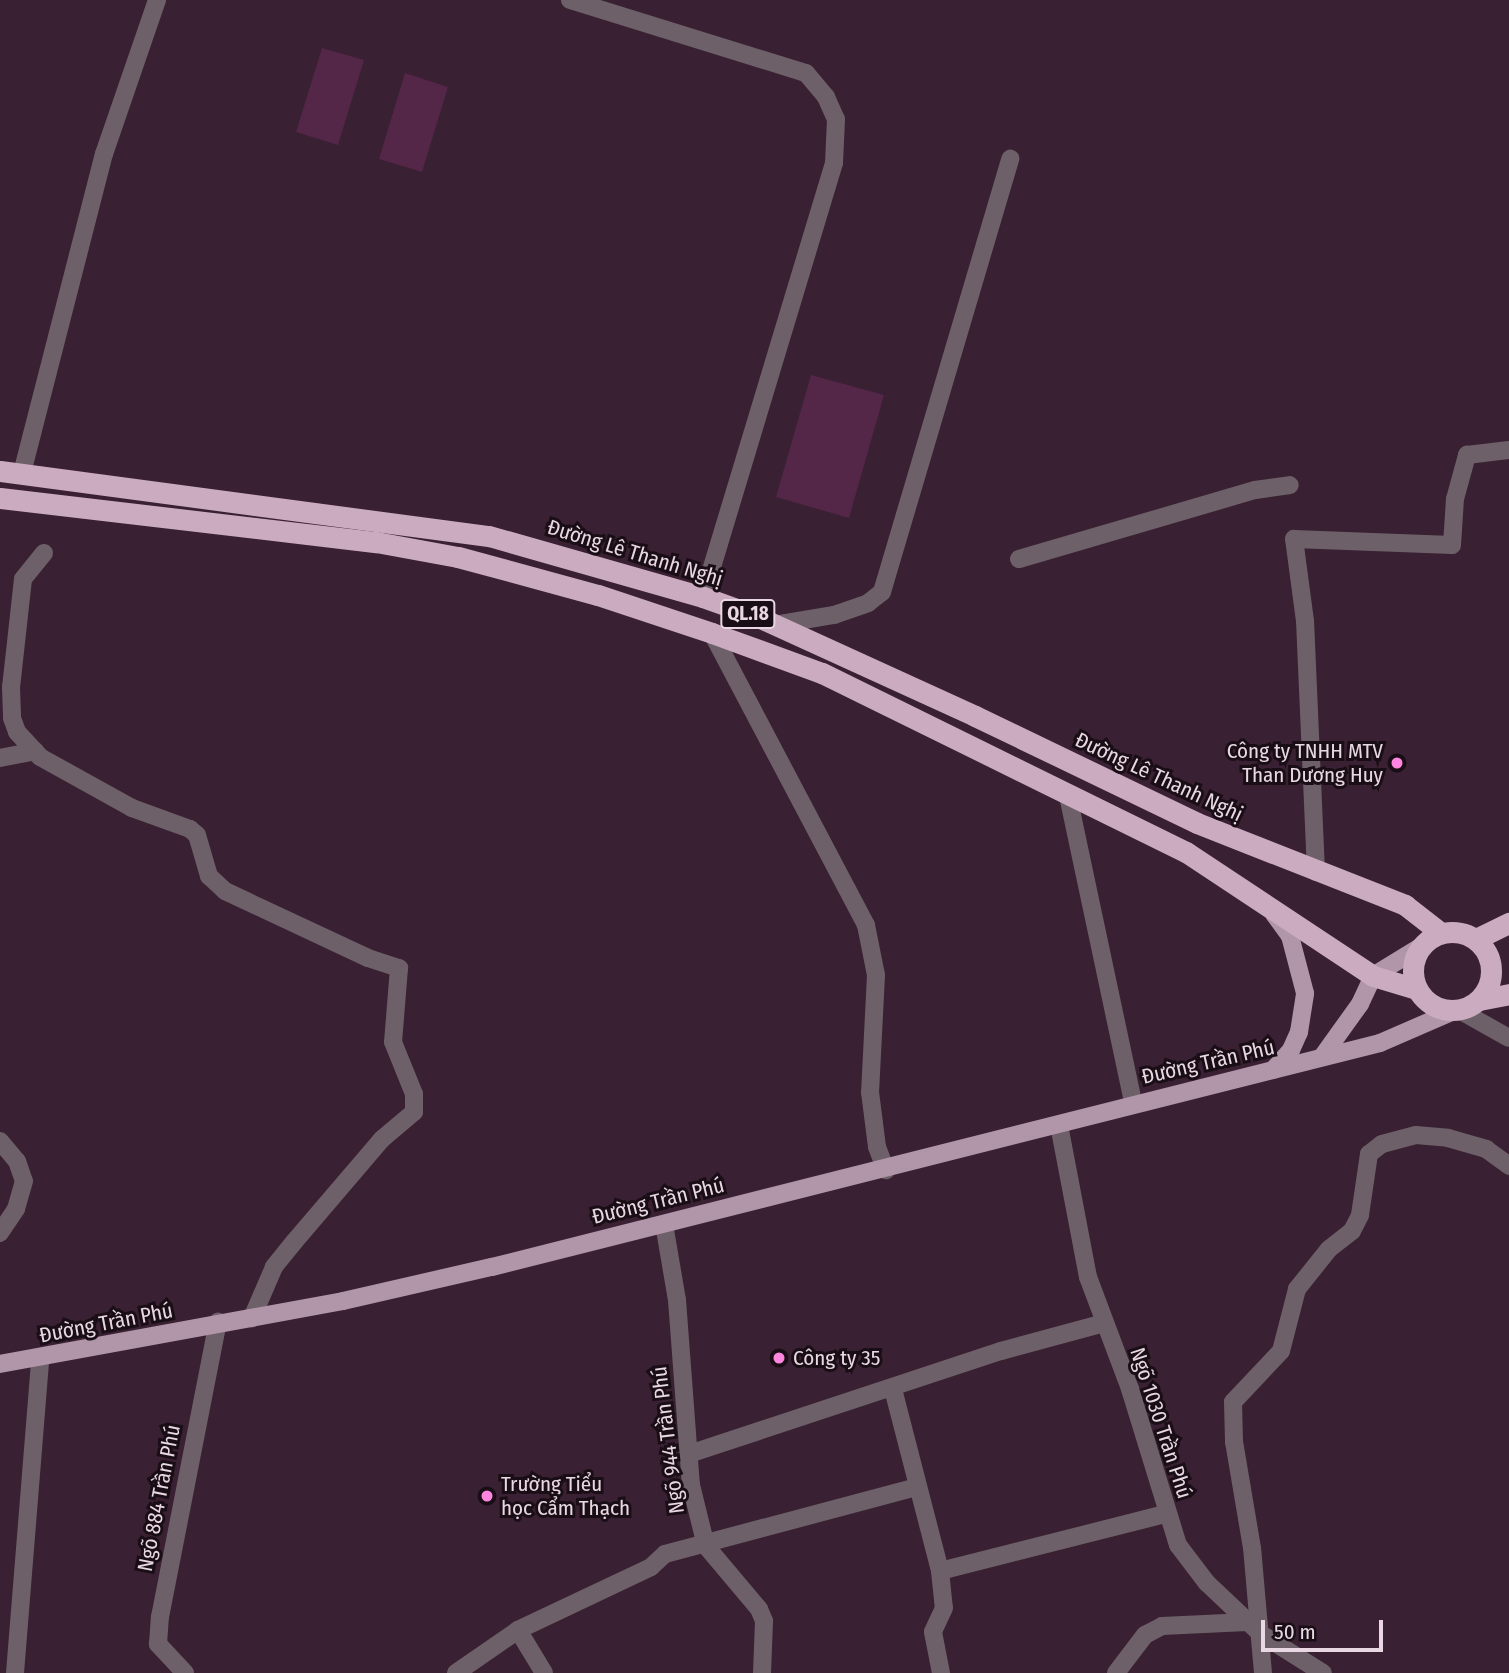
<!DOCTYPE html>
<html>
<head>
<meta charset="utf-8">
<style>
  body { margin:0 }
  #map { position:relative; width:1509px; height:1673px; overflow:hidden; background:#392032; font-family:"Fira Sans Condensed",sans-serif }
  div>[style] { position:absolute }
  .green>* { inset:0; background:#542648 }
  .street>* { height:18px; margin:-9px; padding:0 9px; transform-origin:9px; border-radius:9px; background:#6d6069 }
  .primary>* { height:18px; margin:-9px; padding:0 9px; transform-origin:9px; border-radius:9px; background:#b096a8 }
  .highway>* { height:21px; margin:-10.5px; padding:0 10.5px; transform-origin:10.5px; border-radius:10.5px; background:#cbabc0 }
  .highway>.ring { margin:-10.5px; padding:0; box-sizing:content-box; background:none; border:21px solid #cbabc0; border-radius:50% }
  .dots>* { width:19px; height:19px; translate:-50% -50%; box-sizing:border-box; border:4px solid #1a0e16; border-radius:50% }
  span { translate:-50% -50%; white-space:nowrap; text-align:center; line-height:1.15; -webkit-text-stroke:6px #1a0e16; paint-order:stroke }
  .shield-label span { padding:2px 5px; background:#1a0e16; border:2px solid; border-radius:5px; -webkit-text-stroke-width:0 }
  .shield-label { font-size:19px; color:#e9d8e3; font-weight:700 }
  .street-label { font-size:21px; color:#e9d8e3 }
  .poi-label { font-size:21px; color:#e9d8e3 }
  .right { translate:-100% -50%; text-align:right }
  .left { translate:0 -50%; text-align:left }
  .scale { position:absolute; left:1261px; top:1620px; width:122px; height:32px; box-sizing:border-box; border:4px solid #e9d8e3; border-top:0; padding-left:9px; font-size:21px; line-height:24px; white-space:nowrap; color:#e9d8e3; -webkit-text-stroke:5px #1a0e16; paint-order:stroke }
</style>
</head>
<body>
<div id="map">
  <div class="green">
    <div style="clip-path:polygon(322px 48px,364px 60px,338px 145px,296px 132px)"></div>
    <div style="clip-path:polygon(405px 73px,448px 87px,422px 172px,379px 159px)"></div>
    <div style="clip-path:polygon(811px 375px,884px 395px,849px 518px,776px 497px)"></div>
  </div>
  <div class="street">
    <div style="left:570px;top:0;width:247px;rotate:17.2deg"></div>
    <div style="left:806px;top:73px;width:31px;rotate:50deg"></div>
    <div style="left:826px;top:97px;width:24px;rotate:66deg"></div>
    <div style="left:836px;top:119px;width:44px;rotate:92.6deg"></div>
    <div style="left:834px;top:163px;width:453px;rotate:106.8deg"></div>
    <div style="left:22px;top:473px;width:329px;rotate:-75.6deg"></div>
    <div style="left:104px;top:154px;width:163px;rotate:-71deg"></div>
    <div style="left:44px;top:553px;width:33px;rotate:129deg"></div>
    <div style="left:23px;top:579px;width:109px;rotate:96.3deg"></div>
    <div style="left:11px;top:687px;width:31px;rotate:88deg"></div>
    <div style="left:12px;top:718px;width:15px;rotate:70deg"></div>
    <div style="left:17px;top:732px;width:34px;rotate:47deg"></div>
    <div style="left:40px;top:757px;width:105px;rotate:29deg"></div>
    <div style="left:132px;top:808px;width:62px;rotate:19.9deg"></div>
    <div style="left:190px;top:829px;width:9px;rotate:41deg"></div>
    <div style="left:197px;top:835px;width:43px;rotate:73.7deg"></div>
    <div style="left:209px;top:876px;width:22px;rotate:43deg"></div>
    <div style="left:225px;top:891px;width:158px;rotate:25.1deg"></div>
    <div style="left:368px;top:958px;width:33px;rotate:18deg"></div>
    <div style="left:399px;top:968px;width:74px;rotate:94.6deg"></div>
    <div style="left:393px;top:1042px;width:56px;rotate:68deg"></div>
    <div style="left:414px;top:1094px;width:18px;rotate:90deg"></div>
    <div style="left:414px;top:1112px;width:42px;rotate:139.8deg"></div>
    <div style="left:382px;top:1139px;width:135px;rotate:130.5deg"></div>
    <div style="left:294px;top:1242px;width:32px;rotate:129deg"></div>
    <div style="left:274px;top:1267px;width:56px;rotate:113.3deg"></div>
    <div style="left:1019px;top:559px;width:246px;rotate:-16.3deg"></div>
    <div style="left:1255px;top:490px;width:35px;rotate:-8deg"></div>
    <div style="left:774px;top:625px;width:61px;rotate:-9.5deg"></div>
    <div style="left:834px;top:615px;width:36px;rotate:-19deg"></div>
    <div style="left:868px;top:603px;width:18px;rotate:-38deg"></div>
    <div style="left:882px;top:592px;width:452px;rotate:-73.5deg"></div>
    <div style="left:712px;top:633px;width:330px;rotate:62.2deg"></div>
    <div style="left:866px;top:925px;width:51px;rotate:78.7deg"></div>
    <div style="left:876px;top:975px;width:117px;rotate:92.9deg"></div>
    <div style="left:870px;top:1092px;width:55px;rotate:82.7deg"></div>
    <div style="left:877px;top:1147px;width:25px;rotate:69deg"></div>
    <div style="left:0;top:758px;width:36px;rotate:-11deg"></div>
    <div style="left:1068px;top:796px;width:314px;rotate:78deg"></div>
    <div style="left:1316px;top:872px;width:251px;rotate:-92.5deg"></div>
    <div style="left:1305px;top:621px;width:83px;rotate:-97.6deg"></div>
    <div style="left:1294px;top:539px;width:158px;rotate:2.2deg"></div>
    <div style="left:1452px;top:545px;width:46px;rotate:-86.3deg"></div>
    <div style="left:1455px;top:499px;width:46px;rotate:-74.7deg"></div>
    <div style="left:1467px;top:455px;width:42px;rotate:-6.8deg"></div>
    <div style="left:1459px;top:1010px;width:57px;rotate:29.2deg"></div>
    <div style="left:1059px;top:1125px;width:155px;rotate:79.2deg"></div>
    <div style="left:1088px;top:1277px;width:120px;rotate:69.4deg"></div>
    <div style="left:1130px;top:1389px;width:163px;rotate:72.9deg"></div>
    <div style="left:1178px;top:1545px;width:48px;rotate:52.7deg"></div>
    <div style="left:1207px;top:1583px;width:74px;rotate:43.4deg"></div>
    <div style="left:1261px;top:1634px;width:73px;rotate:32.2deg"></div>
    <div style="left:0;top:1141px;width:26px;rotate:50deg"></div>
    <div style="left:17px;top:1161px;width:21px;rotate:71deg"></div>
    <div style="left:24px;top:1181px;width:29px;rotate:106deg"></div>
    <div style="left:16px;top:1209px;width:29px;rotate:124deg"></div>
    <div style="left:664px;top:1224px;width:77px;rotate:80.3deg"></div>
    <div style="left:677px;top:1300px;width:186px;rotate:85.7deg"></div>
    <div style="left:691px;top:1485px;width:63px;rotate:76.2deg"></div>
    <div style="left:706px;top:1546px;width:82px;rotate:49.9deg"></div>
    <div style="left:759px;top:1609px;width:13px;rotate:67deg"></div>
    <div style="left:764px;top:1621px;width:52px;rotate:92.2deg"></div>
    <div style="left:893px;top:1389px;width:188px;rotate:75.5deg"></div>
    <div style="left:940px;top:1571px;width:37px;rotate:84deg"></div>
    <div style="left:944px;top:1608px;width:26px;rotate:115deg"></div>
    <div style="left:933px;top:1632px;width:42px;rotate:79deg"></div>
    <div style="left:689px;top:1454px;width:329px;rotate:-18.3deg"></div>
    <div style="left:1001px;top:1351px;width:107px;rotate:-15.2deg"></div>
    <div style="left:940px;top:1571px;width:233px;rotate:-14.2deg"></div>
    <div style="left:518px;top:1630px;width:50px;rotate:58.8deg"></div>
    <div style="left:15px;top:1673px;width:315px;rotate:-85.4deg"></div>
    <div style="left:185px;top:1673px;width:40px;rotate:-133deg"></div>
    <div style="left:158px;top:1644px;width:27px;rotate:-86deg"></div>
    <div style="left:160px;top:1617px;width:301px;rotate:-78.9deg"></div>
    <div style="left:456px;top:1673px;width:75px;rotate:-34.7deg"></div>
    <div style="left:518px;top:1630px;width:147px;rotate:-25.3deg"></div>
    <div style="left:651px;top:1567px;width:19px;rotate:-43deg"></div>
    <div style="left:665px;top:1554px;width:261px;rotate:-14.9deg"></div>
    <div style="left:1116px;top:1673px;width:48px;rotate:-52.7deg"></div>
    <div style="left:1145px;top:1635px;width:19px;rotate:-28deg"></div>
    <div style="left:1162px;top:1626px;width:85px;rotate:-2.7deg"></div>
    <div style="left:1263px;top:1673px;width:125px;rotate:-95deg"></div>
    <div style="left:1252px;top:1548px;width:108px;rotate:-99.6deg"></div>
    <div style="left:1234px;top:1442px;width:40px;rotate:-91.4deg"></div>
    <div style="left:1233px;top:1402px;width:70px;rotate:-46.7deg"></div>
    <div style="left:1281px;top:1351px;width:64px;rotate:-75.5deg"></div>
    <div style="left:1297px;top:1289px;width:51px;rotate:-51.3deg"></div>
    <div style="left:1329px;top:1249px;width:29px;rotate:-38deg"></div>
    <div style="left:1352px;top:1231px;width:18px;rotate:-63deg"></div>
    <div style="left:1360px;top:1215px;width:62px;rotate:-81.6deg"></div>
    <div style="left:1369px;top:1154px;width:16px;rotate:-38deg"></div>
    <div style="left:1382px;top:1144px;width:35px;rotate:-15deg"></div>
    <div style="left:1416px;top:1135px;width:32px;rotate:5deg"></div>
    <div style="left:1448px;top:1138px;width:40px;rotate:16deg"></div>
    <div style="left:1486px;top:1149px;width:29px;rotate:36deg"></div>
  </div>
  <div class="primary">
    <div style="left:1322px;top:1057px;width:65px;rotate:-54.4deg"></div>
    <div style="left:1360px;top:1004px;width:31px;rotate:-65deg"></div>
    <div style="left:1373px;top:976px;width:57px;rotate:-31.5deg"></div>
    <div style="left:1273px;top:1070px;width:27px;rotate:-48deg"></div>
    <div style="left:1291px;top:1050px;width:20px;rotate:-66deg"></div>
    <div style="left:1299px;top:1032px;width:39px;rotate:-81deg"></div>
    <div style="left:1305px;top:993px;width:59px;rotate:-104.7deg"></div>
    <div style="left:1290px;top:936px;width:27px;rotate:-126deg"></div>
    <div style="left:0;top:1364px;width:349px;rotate:-10.4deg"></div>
    <div style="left:343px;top:1301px;width:153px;rotate:-12.9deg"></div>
    <div style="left:492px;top:1267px;width:916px;rotate:-14.16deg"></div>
    <div style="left:1380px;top:1043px;width:83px;rotate:-23.5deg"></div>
  </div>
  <div class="highway">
    <div style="left:0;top:471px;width:493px;rotate:7.6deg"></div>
    <div style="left:489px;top:536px;width:223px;rotate:15.9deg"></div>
    <div style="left:703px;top:597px;width:56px;rotate:19.7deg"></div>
    <div style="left:756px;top:616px;width:241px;rotate:24.5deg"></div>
    <div style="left:975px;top:716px;width:246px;rotate:25.7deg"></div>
    <div style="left:1197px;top:823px;width:224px;rotate:21.5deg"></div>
    <div style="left:1405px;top:905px;width:46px;rotate:37.9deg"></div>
    <div style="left:0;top:498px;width:379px;rotate:6.7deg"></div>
    <div style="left:376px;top:542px;width:83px;rotate:10.4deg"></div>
    <div style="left:458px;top:557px;width:145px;rotate:15.2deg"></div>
    <div style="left:598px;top:595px;width:120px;rotate:18.4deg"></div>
    <div style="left:712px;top:633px;width:117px;rotate:20deg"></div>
    <div style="left:822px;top:673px;width:406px;rotate:26.2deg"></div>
    <div style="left:1186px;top:852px;width:224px;rotate:33.5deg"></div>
    <div style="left:1373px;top:976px;width:46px;rotate:16.5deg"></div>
    <div class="ring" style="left:1413px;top:932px;width:57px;height:57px"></div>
    <div style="left:1476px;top:939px;width:37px;rotate:-26deg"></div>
    <div style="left:1479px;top:1000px;width:31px;rotate:-11deg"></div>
  </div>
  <div class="dots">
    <div style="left:1397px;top:763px;background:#ff85de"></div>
    <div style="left:779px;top:1358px;background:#ff85de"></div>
    <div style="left:487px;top:1496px;background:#ff85de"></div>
  </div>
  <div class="shield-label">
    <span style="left:748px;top:614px">QL.18</span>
  </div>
  <div class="street-label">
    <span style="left:635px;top:553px;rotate:17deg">Đường Lê Thanh Nghị</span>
    <span style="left:1159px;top:777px;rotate:25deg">Đường Lê Thanh Nghị</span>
    <span style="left:1208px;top:1062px;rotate:-13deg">Đường Trần Phú</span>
    <span style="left:658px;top:1201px;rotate:-14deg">Đường Trần Phú</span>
    <span style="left:106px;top:1323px;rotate:-11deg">Đường Trần Phú</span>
    <span style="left:1161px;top:1423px;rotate:72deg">Ngõ 1030 Trần Phú</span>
    <span style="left:668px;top:1440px;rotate:-97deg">Ngõ 944 Trần Phú</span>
    <span style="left:159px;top:1498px;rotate:-79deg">Ngõ 884 Trần Phú</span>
  </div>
  <div class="poi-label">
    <span class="right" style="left:1383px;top:763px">Công ty TNHH MTV<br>Than Dương Huy</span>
    <span class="left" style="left:793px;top:1358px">Công ty 35</span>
    <span class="left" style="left:501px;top:1496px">Trường Tiểu<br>học Cẩm Thạch</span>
  </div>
  <div class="scale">50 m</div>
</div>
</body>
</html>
